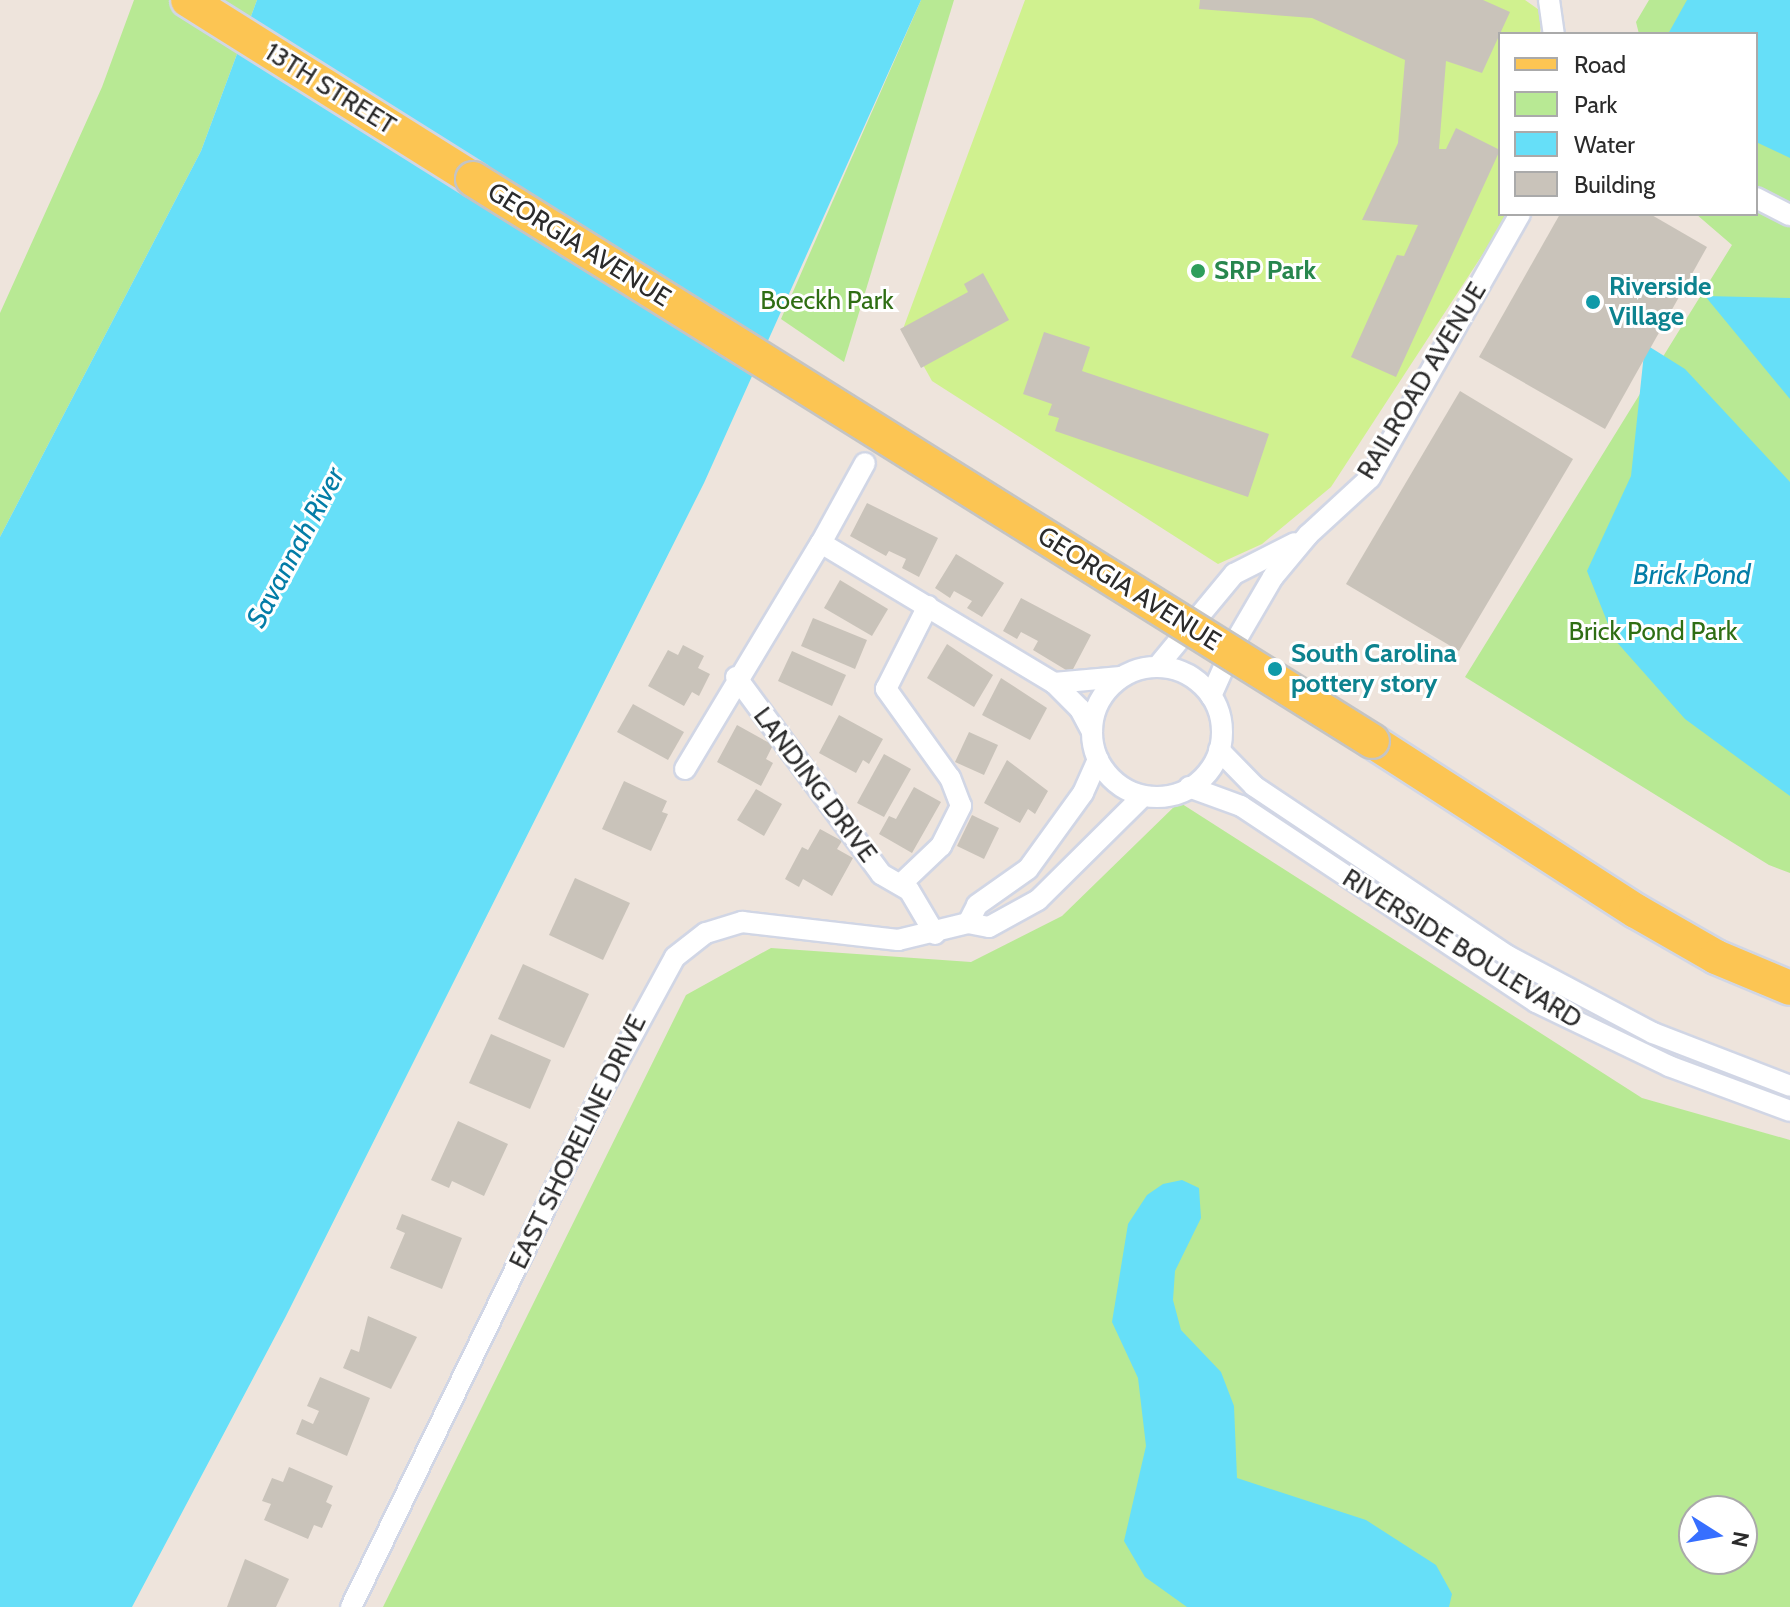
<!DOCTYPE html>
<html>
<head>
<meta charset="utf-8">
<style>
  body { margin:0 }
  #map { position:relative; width:1790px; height:1607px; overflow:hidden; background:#eee4dc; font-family:Cabin,sans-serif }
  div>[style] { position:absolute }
  .green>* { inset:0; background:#b8e994 }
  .pitch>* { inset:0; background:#d0f18f }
  .water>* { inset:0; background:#66dff8 }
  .building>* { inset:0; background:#c9c3ba }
  .roads { filter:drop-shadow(2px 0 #d1d6e5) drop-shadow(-2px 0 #d1d6e5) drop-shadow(0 2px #d1d6e5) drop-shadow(0 -2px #d1d6e5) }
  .minor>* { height:20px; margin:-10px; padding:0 10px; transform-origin:10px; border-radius:10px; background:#fff }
  .minor>.ring { margin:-10px; padding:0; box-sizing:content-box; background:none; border:20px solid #fff; border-radius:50% }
  .primary>* { height:34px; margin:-17px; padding:0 17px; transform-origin:17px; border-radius:17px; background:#fcc553 }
  .bridges { filter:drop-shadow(2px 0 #c4c4c4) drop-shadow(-2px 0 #c4c4c4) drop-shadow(0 2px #c4c4c4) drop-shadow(0 -2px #c4c4c4) }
  .primary-bridge>* { height:34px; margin:-17px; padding:0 17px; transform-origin:17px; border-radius:17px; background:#fcc553 }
  .dots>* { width:22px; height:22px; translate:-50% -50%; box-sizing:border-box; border:4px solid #fff; border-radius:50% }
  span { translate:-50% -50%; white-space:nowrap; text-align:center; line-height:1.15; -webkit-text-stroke:6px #fff; paint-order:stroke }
  .street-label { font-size:26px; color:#2b2b2b }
  .leisure-label { font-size:26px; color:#27864d; font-weight:700 }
  .left { translate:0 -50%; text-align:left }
  .culture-label { font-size:26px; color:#0d838f; font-weight:700 }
  .park-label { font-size:26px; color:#2f6e14 }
  .water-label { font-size:28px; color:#037da7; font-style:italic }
  .legend { position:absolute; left:1498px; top:32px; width:260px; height:184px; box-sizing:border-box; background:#fff; border:2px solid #aaa; margin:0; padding:10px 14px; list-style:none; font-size:24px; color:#2b2b2b }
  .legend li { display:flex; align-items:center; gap:16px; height:40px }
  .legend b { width:40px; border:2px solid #aaa }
  .north { position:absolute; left:1678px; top:1495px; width:80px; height:80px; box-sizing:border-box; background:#fff; border:2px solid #aaa; border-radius:50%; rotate:101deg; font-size:22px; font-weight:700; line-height:32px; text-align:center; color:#2b2b2b }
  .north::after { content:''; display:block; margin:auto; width:28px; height:36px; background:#376fff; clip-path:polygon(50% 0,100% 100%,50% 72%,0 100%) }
</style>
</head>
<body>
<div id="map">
  <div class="green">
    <div style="clip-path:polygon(134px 0,257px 0,201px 151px,0 537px,0 313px,102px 87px)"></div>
    <div style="clip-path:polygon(921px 0,954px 0,844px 362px,781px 319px)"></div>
    <div style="clip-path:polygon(1649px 0,1790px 0,1790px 873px,1769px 865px,1465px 677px,1732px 245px,1696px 214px,1756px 214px,1756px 34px,1639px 34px,1636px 22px)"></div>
    <div style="clip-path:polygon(evenodd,1179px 802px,1642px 1098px,1790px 1140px,1790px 1607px,383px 1607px,686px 995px,771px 948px,971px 962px,1062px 916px,1179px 802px,1694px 1511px,1742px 1511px,1742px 1559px,1694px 1559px,1694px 1511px)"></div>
  </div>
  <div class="pitch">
    <div style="clip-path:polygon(1025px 0,1525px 0,1542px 12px,1540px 34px,1500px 34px,1500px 214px,1509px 214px,1331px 487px,1262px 544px,1218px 564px,932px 381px,903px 329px)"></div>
  </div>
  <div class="water">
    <div style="clip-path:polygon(257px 0,921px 0,704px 483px,286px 1316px,132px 1607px,0 1607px,0 537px,201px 151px)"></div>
    <div style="clip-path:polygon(1687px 0,1790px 0,1790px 158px,1756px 142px,1756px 34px,1668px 34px)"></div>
    <div style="clip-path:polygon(1705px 296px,1790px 298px,1790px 399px)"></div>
    <div style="clip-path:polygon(1645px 344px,1685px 369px,1790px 482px,1790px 796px,1685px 719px,1614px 639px,1587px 571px,1631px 476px)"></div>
    <div style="clip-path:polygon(1182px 1180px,1199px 1188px,1201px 1218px,1175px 1271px,1173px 1300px,1181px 1330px,1221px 1372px,1234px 1406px,1237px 1478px,1366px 1520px,1436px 1565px,1452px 1594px,1449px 1607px,1187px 1607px,1145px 1577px,1124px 1541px,1146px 1446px,1138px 1378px,1112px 1322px,1128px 1224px,1147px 1195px,1163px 1184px)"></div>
  </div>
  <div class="building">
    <div style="clip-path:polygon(1200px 0,1483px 0,1510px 12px,1482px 73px,1446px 61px,1439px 149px,1446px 149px,1456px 128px,1500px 150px,1396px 377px,1351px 357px,1397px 255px,1404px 256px,1418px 225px,1362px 220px,1398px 143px,1405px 60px,1312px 18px,1199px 9px)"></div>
    <div style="clip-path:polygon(1560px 214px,1650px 214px,1707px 247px,1605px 429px,1479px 357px)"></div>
    <div style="clip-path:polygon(983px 273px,1009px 320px,921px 368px,900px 329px,968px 292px,964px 284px)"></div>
    <div style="clip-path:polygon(1044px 332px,1090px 347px,1082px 371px,1269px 434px,1248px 497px,1055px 431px,1059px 418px,1048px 415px,1052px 404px,1023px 394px)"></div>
    <div style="clip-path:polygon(1460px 391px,1573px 459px,1459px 651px,1346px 584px)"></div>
    <div style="clip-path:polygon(867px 503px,938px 538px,919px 577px,902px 568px,906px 559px,889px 551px,886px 556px,850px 536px)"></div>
    <div style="clip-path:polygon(956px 554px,1004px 583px,982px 617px,967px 608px,972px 601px,954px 591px,950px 598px,935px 588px)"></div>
    <div style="clip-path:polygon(840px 580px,888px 609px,872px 636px,824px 608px)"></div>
    <div style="clip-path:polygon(1021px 598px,1091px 635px,1071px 673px,1033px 650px,1038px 641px,1021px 632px,1017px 639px,1003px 631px)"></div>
    <div style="clip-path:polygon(813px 618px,867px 640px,855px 669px,801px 646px)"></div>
    <div style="clip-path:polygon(947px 644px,993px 675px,974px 707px,927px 678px)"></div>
    <div style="clip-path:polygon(683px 645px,704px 656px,698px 668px,710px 674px,699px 696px,692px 692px,684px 706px,648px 686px,668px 650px,678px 655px)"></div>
    <div style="clip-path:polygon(792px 651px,846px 675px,832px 706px,778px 681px)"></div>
    <div style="clip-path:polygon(1001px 678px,1047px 708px,1030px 740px,982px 715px)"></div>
    <div style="clip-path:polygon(633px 704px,684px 732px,668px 760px,617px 732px)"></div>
    <div style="clip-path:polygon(839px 715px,883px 739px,869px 764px,863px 760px,856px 773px,819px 753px)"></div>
    <div style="clip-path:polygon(737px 725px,773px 745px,766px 759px,773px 763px,761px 786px,717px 762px)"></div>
    <div style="clip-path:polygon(969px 732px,998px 745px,984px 775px,955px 762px)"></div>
    <div style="clip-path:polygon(884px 754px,911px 769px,884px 817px,857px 803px)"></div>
    <div style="clip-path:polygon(1007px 760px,1048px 791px,1035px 814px,1028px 809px,1020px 823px,984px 803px)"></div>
    <div style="clip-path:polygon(624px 781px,667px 801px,662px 812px,668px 814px,651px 851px,602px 829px)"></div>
    <div style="clip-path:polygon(914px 787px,941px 802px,912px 853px,879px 834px,889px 816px,896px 819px)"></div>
    <div style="clip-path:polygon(756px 789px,782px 804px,764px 836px,737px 820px)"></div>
    <div style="clip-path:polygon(972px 815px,999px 828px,984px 859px,957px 846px)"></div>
    <div style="clip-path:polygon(820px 829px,842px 841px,837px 849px,853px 858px,832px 896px,803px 879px,799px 887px,785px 879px,802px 847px,808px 850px)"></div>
    <div style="clip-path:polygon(575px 878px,630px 903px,603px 960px,549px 935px)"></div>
    <div style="clip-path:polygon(523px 964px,589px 994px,564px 1048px,498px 1019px)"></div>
    <div style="clip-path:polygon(491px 1034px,551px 1060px,530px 1109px,469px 1083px)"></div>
    <div style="clip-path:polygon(458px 1121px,508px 1144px,484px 1196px,452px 1181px,449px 1188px,431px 1180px)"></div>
    <div style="clip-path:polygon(402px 1214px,462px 1238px,442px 1289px,390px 1268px,405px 1233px,396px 1229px)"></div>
    <div style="clip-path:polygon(368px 1316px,417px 1337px,391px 1389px,343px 1368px,351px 1349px,359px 1352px)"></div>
    <div style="clip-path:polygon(320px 1377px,370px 1398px,347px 1456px,296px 1434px,302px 1419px,313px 1424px,319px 1411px,307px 1406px)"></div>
    <div style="clip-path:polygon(289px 1467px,333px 1486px,326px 1502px,332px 1505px,322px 1528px,314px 1525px,308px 1539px,264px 1520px,271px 1504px,262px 1501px,272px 1478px,283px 1482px)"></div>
    <div style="clip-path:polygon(245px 1559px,289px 1579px,276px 1607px,227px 1607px)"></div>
  </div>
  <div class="roads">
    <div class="minor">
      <div style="left:1549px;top:0;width:34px;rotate:82deg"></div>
      <div style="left:1756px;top:198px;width:38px;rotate:27deg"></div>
      <div style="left:821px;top:543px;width:91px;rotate:-61.2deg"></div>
      <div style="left:1157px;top:667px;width:121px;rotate:-50.4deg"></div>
      <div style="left:1234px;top:574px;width:68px;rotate:-26.9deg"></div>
      <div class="ring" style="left:1092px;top:667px;width:110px;height:110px"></div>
      <div style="left:736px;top:677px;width:245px;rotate:53.6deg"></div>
      <div style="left:881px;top:874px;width:32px;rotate:30deg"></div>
      <div style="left:909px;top:890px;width:51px;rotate:59.4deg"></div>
      <div style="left:1054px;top:683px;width:67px;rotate:-5.1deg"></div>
      <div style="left:1211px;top:696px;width:59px;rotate:-66deg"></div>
      <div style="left:1235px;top:642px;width:75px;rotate:-59.7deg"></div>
      <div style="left:1273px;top:577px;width:55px;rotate:-50.2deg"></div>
      <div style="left:1308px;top:535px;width:84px;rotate:-42.6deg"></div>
      <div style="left:1370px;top:478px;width:304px;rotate:-60.4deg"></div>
      <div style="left:1219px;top:750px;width:50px;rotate:45.8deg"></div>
      <div style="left:1254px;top:786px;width:306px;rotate:33.8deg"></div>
      <div style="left:1508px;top:956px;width:164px;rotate:28deg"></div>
      <div style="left:1653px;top:1033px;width:147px;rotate:21.1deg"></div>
      <div style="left:685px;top:769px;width:264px;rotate:-59deg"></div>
      <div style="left:821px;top:543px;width:272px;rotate:31deg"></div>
      <div style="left:1054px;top:683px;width:37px;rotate:45deg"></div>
      <div style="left:1080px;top:709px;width:26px;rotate:62deg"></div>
      <div style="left:1189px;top:787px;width:55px;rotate:20.1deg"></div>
      <div style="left:1241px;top:806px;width:354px;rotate:33.6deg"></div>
      <div style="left:1536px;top:1002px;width:148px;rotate:25.7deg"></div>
      <div style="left:1669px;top:1066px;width:129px;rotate:20.4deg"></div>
      <div style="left:902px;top:883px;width:54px;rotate:-43.5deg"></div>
      <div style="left:941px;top:846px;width:45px;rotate:-63.4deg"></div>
      <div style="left:961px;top:806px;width:30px;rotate:-111deg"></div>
      <div style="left:950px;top:778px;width:110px;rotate:-125.7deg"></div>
      <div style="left:886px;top:689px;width:93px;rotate:-63.2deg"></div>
      <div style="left:968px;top:923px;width:21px;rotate:11deg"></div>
      <div style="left:989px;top:927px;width:56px;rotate:-28.9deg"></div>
      <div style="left:1038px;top:900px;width:148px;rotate:-44.7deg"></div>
      <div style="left:968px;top:923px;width:20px;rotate:-63deg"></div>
      <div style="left:977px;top:905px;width:62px;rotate:-35.2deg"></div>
      <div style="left:1028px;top:869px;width:94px;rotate:-54.1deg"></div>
      <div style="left:1083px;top:793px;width:37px;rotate:-66deg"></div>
      <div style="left:351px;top:1607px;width:576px;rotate:-64.06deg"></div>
      <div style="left:603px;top:1089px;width:150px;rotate:-61.4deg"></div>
      <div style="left:675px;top:957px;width:39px;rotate:-38deg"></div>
      <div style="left:706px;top:933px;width:38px;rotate:-17deg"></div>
      <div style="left:742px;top:922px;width:157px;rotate:6.6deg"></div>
      <div style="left:898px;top:940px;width:72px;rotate:-13.7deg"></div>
    </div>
    <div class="primary">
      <div style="left:188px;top:0;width:337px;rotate:32.1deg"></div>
      <div style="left:1372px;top:741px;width:314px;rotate:32.8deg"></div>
      <div style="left:1636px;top:911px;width:92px;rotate:29.9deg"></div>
      <div style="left:1716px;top:957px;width:80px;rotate:22.7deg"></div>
    </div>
  </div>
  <div class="bridges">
    <div class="primary-bridge">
      <div style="left:473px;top:179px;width:1060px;rotate:32.01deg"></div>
    </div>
  </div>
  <div class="dots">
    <div style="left:1198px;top:271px;background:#2e9e5b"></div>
    <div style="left:1593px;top:302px;background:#0f9aa8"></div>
    <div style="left:1275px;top:669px;background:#0f9aa8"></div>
  </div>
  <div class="street-label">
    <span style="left:330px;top:89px;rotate:32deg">13TH STREET</span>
    <span style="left:579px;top:245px;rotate:32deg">GEORGIA AVENUE</span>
    <span style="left:1422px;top:381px;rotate:-59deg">RAILROAD AVENUE</span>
    <span style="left:1129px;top:589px;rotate:32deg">GEORGIA AVENUE</span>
    <span style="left:815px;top:785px;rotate:53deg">LANDING DRIVE</span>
    <span style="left:1462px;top:949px;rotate:32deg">RIVERSIDE BOULEVARD</span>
    <span style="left:578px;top:1142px;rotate:-64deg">EAST SHORELINE DRIVE</span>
  </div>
  <div class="leisure-label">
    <span class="left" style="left:1214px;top:271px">SRP Park</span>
  </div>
  <div class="culture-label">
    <span class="left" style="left:1609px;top:302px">Riverside<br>Village</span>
    <span class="left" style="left:1291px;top:669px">South Carolina<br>pottery story</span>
  </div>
  <div class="park-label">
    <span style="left:827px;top:301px">Boeckh Park</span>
    <span style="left:1653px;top:632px">Brick Pond Park</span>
  </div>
  <div class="water-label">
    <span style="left:295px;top:547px;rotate:-62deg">Savannah River</span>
    <span style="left:1692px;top:574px">Brick Pond</span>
  </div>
  <ul class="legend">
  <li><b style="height:10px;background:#fcc553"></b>Road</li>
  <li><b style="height:22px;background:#b8e994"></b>Park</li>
  <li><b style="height:22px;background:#66dff8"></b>Water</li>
  <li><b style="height:22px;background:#c9c3ba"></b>Building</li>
  </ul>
  <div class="north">N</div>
</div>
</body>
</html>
